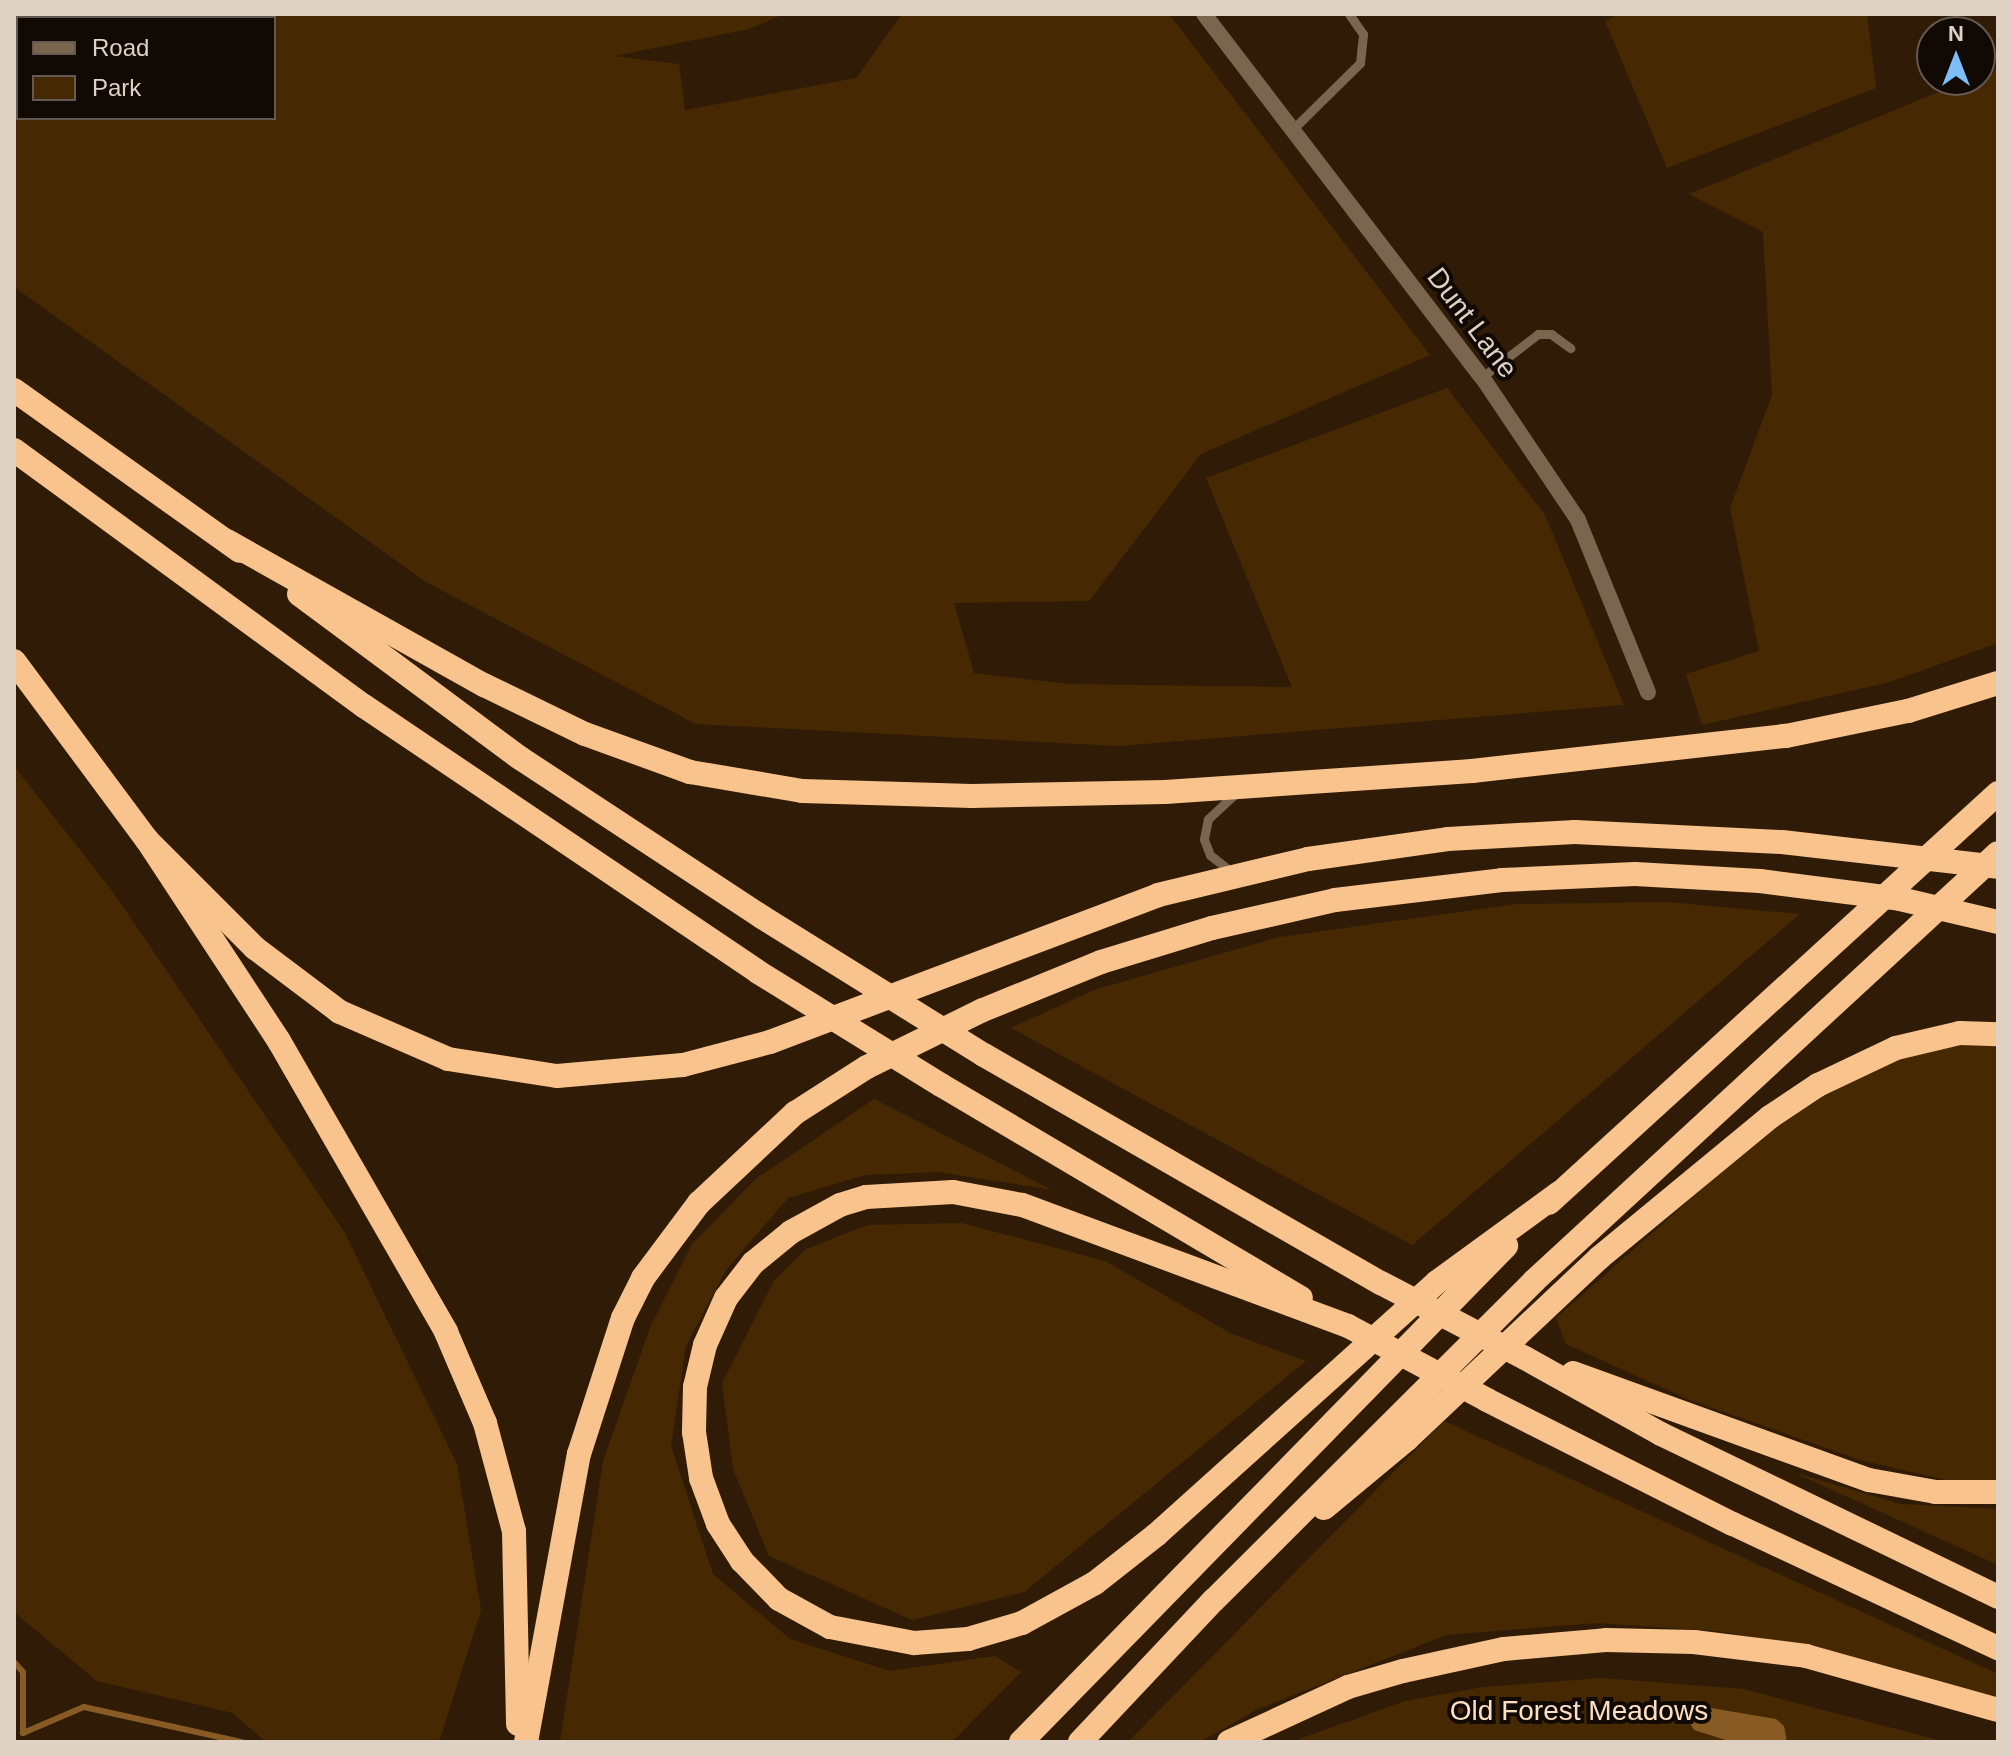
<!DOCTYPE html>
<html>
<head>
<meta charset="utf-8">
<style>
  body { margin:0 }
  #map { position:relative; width:2012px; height:1756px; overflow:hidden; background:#301c06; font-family:Helvetica,sans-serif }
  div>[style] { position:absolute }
  .green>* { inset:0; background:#462903 }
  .water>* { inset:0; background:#895b24 }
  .stream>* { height:6px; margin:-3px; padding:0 3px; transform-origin:3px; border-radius:3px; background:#895b24 }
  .lane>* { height:9px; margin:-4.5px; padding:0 4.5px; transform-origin:4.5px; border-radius:4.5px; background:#7a654f }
  .street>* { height:16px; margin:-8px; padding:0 8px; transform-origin:8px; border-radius:8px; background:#7a654f }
  .highway>* { height:24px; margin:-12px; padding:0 12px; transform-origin:12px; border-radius:12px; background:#f8c38d }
  .highway-bridge>* { height:24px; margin:-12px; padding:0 12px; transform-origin:12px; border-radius:12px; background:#f8c38d }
  span { translate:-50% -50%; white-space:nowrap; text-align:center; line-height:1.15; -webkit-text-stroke:8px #110903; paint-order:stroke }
  .street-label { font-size:28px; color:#dfd2c5 }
  .park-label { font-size:28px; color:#fcdfc3 }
  .frame { position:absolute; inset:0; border:16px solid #dfd2c5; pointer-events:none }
  .legend { position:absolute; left:16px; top:16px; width:260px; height:104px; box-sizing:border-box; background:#110903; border:2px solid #635951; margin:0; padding:10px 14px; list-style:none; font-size:24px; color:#dfd2c5 }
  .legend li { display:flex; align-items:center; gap:16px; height:40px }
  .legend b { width:40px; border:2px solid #635951 }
  .north { position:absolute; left:1916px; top:16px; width:80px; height:80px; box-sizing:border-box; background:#110903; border:2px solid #635951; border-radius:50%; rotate:0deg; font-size:22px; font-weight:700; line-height:32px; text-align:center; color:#dfd2c5 }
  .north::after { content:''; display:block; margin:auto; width:28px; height:36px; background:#7dbef9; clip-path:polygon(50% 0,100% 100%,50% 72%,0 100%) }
</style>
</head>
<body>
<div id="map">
  <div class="green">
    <div style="clip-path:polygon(evenodd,14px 14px,784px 14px,749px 29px,614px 56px,679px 64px,685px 110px,856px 78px,902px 14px,1169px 14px,1430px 355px,1201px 454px,1089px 601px,954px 603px,974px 673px,1068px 684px,1292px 687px,1206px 478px,1447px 388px,1545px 515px,1624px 705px,1119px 746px,696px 724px,426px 582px,14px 287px,14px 14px,274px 18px,274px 118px,18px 118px,18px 18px,274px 18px)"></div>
    <div style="clip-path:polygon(1620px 14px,1867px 14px,1876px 88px,1667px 168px,1605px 21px)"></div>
    <div style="clip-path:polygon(1998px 68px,1998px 643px,1890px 682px,1702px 725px,1686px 674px,1759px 651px,1730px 508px,1772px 395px,1763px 232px,1689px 194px,1968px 80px,1980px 80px,1980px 75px)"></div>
    <div style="clip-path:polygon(14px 766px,113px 892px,345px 1233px,457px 1464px,481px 1610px,439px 1742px,266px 1742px,233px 1713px,97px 1681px,14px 1612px)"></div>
    <div style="clip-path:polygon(1667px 902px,1800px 914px,1412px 1245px,1011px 1028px,1094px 990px,1280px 937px,1517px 904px)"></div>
    <div style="clip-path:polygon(1998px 1044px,1998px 1484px,1959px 1483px,1860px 1460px,1687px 1399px,1566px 1344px,1556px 1318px,1773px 1126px,1866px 1066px,1943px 1045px)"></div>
    <div style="clip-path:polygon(874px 1099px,1052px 1190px,939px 1172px,865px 1175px,788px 1198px,726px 1270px,686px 1346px,671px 1446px,713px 1574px,790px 1639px,890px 1671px,995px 1656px,1021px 1672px,952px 1742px,560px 1742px,603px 1461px,651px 1325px,692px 1244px,756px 1179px)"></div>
    <div style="clip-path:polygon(962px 1223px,1105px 1261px,1232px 1334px,1306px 1361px,1024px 1592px,912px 1620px,769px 1556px,733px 1469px,722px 1383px,774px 1281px,806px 1249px,868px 1225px)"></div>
    <div style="clip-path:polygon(1444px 1421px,1998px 1674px,1998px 1698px,1821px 1649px,1717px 1631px,1596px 1623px,1446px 1635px,1256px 1710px,1200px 1742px,1128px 1742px)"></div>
    <div style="clip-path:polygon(1795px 1473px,1901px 1504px,1998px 1509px,1998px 1565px)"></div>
    <div style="clip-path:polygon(1602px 1678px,1743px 1689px,1946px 1742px,1291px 1742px,1405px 1701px,1483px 1687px)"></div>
  </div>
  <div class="water">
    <div style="clip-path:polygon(1699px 1706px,1776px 1719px,1784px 1726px,1787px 1742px,1732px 1742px,1694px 1730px,1686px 1716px)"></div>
  </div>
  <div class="stream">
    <div style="left:14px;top:1662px;width:13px;rotate:48deg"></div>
    <div style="left:23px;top:1672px;width:61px;rotate:90deg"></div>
    <div style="left:23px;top:1733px;width:66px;rotate:-23.1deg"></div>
    <div style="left:84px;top:1707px;width:162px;rotate:12.5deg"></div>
  </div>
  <div class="lane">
    <div style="left:1293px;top:129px;width:94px;rotate:-44.6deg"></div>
    <div style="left:1360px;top:63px;width:29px;rotate:-84deg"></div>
    <div style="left:1363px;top:34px;width:24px;rotate:-125deg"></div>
    <div style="left:1482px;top:377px;width:71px;rotate:-37.5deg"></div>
    <div style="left:1538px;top:334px;width:13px"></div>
    <div style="left:1551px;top:334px;width:24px;rotate:36deg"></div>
    <div style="left:1233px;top:873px;width:29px;rotate:-142deg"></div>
    <div style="left:1210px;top:855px;width:17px;rotate:-111deg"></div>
    <div style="left:1204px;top:839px;width:20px;rotate:-79deg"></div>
    <div style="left:1208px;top:819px;width:38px;rotate:-43deg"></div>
  </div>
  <div class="street">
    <div style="left:1204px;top:14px;width:457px;rotate:52.6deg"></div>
    <div style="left:1482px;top:377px;width:172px;rotate:56.1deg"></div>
    <div style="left:1578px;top:520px;width:186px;rotate:67.9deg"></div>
  </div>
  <div class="highway">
    <div style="left:14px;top:390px;width:277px;rotate:35.5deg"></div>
    <div style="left:14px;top:450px;width:434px;rotate:36.2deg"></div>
    <div style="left:364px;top:706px;width:475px;rotate:34deg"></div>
    <div style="left:227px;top:541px;width:295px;rotate:29.3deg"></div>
    <div style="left:484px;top:685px;width:112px;rotate:25.9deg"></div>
    <div style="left:585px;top:734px;width:112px;rotate:19.9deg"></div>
    <div style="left:690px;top:772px;width:114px;rotate:9.6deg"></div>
    <div style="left:802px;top:791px;width:170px;rotate:1.7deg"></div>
    <div style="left:972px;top:796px;width:193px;rotate:-1.2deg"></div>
    <div style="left:1165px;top:792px;width:308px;rotate:-3.9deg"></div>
    <div style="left:1472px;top:771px;width:316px;rotate:-6.4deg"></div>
    <div style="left:1786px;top:736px;width:125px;rotate:-11.6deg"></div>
    <div style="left:1908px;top:711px;width:94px;rotate:-17.3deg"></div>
    <div style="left:299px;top:594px;width:275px;rotate:36.6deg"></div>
    <div style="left:520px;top:758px;width:290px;rotate:33.3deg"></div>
    <div style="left:14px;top:661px;width:223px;rotate:53.4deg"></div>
    <div style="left:147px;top:840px;width:240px;rotate:56.7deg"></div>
    <div style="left:279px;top:1041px;width:336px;rotate:60.1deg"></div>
    <div style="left:446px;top:1332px;width:99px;rotate:66.8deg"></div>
    <div style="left:485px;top:1423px;width:112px;rotate:75deg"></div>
    <div style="left:514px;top:1531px;width:193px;rotate:88.8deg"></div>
    <div style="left:147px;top:840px;width:153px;rotate:45deg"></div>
    <div style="left:255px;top:948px;width:106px;rotate:37deg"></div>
    <div style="left:340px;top:1012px;width:118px;rotate:23.5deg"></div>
    <div style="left:448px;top:1059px;width:110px;rotate:8.9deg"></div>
    <div style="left:557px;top:1076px;width:126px;rotate:-5deg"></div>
    <div style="left:683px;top:1065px;width:90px;rotate:-14.8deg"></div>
    <div style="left:770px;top:1042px;width:415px;rotate:-20.7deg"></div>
    <div style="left:1158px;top:895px;width:154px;rotate:-13.5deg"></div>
    <div style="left:1308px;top:859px;width:141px;rotate:-8.1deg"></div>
    <div style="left:1448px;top:839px;width:127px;rotate:-3.2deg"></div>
    <div style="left:1575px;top:832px;width:207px;rotate:2.8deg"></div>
    <div style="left:984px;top:1055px;width:458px;rotate:29.9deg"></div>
    <div style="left:941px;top:1085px;width:418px;rotate:30.6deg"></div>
    <div style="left:1549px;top:1203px;width:608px;rotate:-42.4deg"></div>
    <div style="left:1348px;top:1326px;width:348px;rotate:-159.6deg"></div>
    <div style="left:1022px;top:1205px;width:70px;rotate:-169.3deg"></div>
    <div style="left:953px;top:1192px;width:87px;rotate:176.7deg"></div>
    <div style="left:866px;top:1197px;width:27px;rotate:163deg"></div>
    <div style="left:840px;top:1205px;width:56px;rotate:151.1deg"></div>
    <div style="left:791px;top:1232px;width:49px;rotate:140.8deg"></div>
    <div style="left:753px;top:1263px;width:44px;rotate:127.6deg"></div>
    <div style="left:726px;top:1298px;width:51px;rotate:114.1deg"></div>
    <div style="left:705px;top:1345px;width:43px;rotate:103.4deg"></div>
    <div style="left:695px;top:1387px;width:45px;rotate:91.3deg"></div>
    <div style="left:694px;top:1432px;width:47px;rotate:81.3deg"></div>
    <div style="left:701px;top:1478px;width:49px;rotate:69.7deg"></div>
    <div style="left:718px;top:1524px;width:44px;rotate:57deg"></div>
    <div style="left:742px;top:1561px;width:53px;rotate:45.8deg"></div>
    <div style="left:779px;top:1599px;width:58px;rotate:28.8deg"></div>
    <div style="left:830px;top:1627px;width:86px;rotate:10.8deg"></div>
    <div style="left:914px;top:1643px;width:54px;rotate:-4.2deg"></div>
    <div style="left:968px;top:1639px;width:56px;rotate:-16.5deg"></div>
    <div style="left:1022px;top:1623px;width:83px;rotate:-28.7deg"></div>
    <div style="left:1095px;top:1583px;width:78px;rotate:-38.2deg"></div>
    <div style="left:1156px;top:1535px;width:378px;rotate:-42deg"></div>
    <div style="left:1437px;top:1282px;width:151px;rotate:-36.1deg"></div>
    <div style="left:1525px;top:1358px;width:156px;rotate:29.2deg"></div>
    <div style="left:1661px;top:1434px;width:374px;rotate:25.8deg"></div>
    <div style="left:1573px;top:1373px;width:315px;rotate:19.9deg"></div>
    <div style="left:1869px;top:1480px;width:68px;rotate:10.2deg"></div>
    <div style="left:1936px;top:1492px;width:62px"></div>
    <div style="left:1487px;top:1400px;width:275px;rotate:26.8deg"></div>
    <div style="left:1733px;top:1524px;width:293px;rotate:25.1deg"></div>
    <div style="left:1324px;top:1508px;width:108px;rotate:-39.7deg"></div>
    <div style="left:1407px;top:1439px;width:264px;rotate:-43.3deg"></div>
    <div style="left:1599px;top:1258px;width:222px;rotate:-39.5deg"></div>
    <div style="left:1770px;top:1117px;width:58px;rotate:-33.7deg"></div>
    <div style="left:1818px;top:1085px;width:86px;rotate:-25.4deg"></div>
    <div style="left:1896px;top:1048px;width:66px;rotate:-13.2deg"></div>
    <div style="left:1960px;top:1033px;width:38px;rotate:2deg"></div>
    <div style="left:526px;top:1742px;width:293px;rotate:-79.6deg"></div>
    <div style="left:579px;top:1454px;width:143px;rotate:-72.1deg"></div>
    <div style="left:623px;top:1318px;width:45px;rotate:-63.4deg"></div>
    <div style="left:643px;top:1278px;width:94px;rotate:-53.3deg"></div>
    <div style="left:699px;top:1203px;width:132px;rotate:-43.2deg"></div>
    <div style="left:795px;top:1113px;width:85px;rotate:-32.6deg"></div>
    <div style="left:867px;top:1067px;width:129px;rotate:-26.2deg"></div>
    <div style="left:983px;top:1010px;width:127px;rotate:-22.1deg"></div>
    <div style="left:1101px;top:962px;width:116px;rotate:-17deg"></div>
    <div style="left:1212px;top:928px;width:126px;rotate:-12.8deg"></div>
    <div style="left:1335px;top:900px;width:168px;rotate:-6.8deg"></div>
    <div style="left:1502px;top:880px;width:133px;rotate:-2.6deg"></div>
    <div style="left:1635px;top:874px;width:125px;rotate:3.2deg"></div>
    <div style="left:1021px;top:1742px;width:694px;rotate:-45.64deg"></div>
    <div style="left:1080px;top:1742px;width:195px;rotate:-46.7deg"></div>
    <div style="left:1214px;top:1600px;width:452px;rotate:-44.9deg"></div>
    <div style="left:1534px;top:1281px;width:631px;rotate:-42.69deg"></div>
    <div style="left:1229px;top:1742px;width:131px;rotate:-24.8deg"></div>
    <div style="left:1348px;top:1687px;width:57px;rotate:-16.2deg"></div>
    <div style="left:1403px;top:1671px;width:103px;rotate:-12.3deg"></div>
    <div style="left:1504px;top:1649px;width:102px;rotate:-5deg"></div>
    <div style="left:1606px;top:1640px;width:88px;rotate:1.3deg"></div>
    <div style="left:1694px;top:1642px;width:113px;rotate:7.1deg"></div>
    <div style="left:1806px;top:1656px;width:199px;rotate:15.7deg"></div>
  </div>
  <div class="highway-bridge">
    <div style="left:1782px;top:842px;width:217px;rotate:6.6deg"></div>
    <div style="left:1760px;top:881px;width:141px;rotate:7.3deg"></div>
    <div style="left:1900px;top:899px;width:101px;rotate:13.2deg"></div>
    <div style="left:762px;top:917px;width:261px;rotate:31.9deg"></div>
    <div style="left:758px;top:972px;width:215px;rotate:31.7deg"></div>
    <div style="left:1381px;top:1283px;width:162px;rotate:27.5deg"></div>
    <div style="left:1348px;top:1326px;width:157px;rotate:28deg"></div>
  </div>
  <div class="street-label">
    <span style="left:1472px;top:323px;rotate:53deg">Dunt Lane</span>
  </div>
  <div class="park-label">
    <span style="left:1579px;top:1711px">Old Forest Meadows</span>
  </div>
  <div class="frame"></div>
  <ul class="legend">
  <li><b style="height:10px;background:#7a654f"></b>Road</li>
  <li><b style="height:22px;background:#462903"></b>Park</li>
  </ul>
  <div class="north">N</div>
</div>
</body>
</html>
